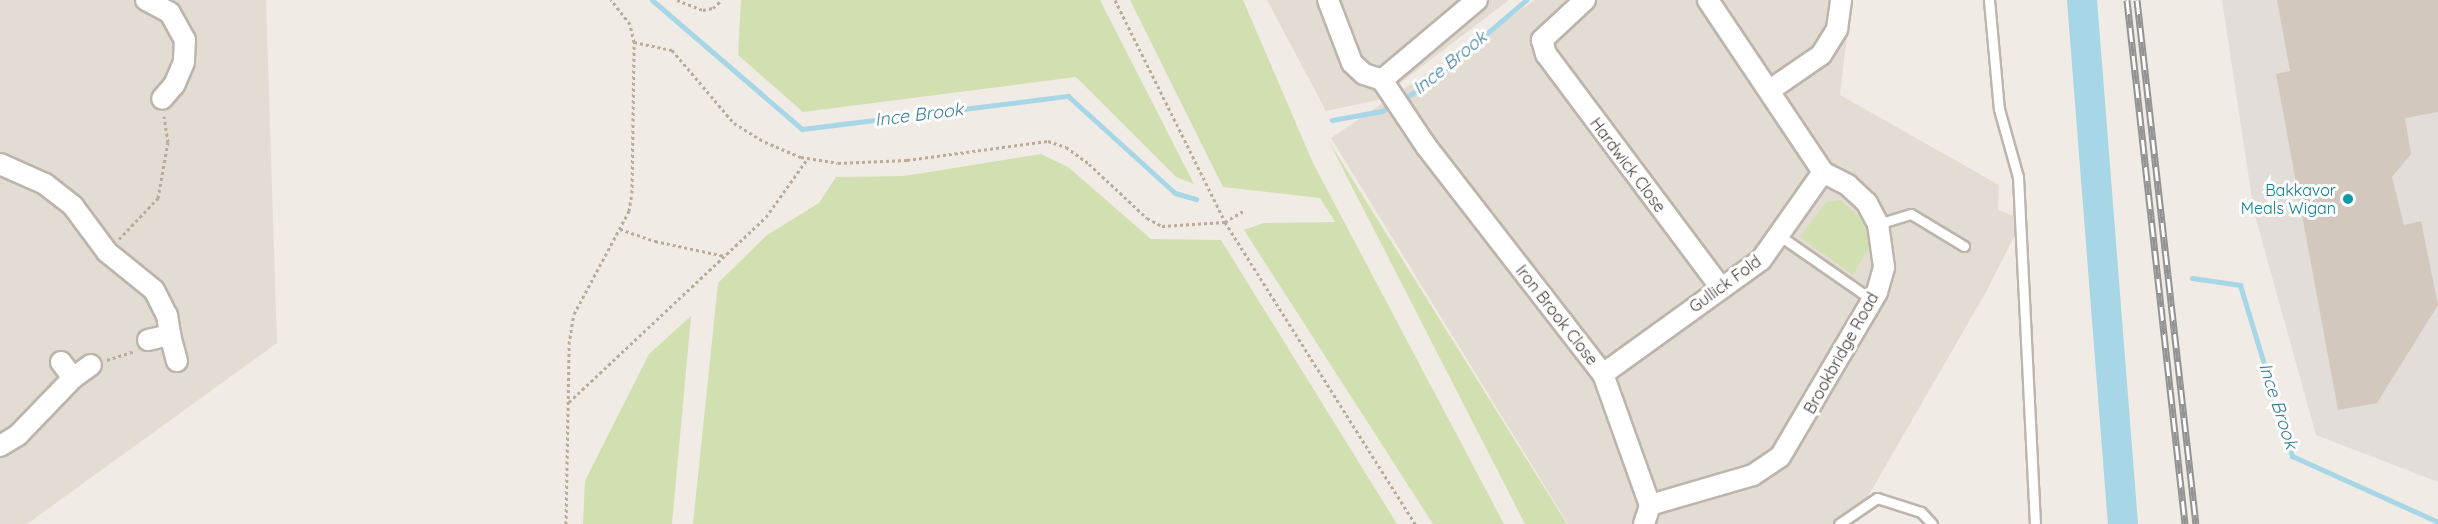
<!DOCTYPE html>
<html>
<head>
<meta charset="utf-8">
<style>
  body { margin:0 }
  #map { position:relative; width:2438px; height:524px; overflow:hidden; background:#f0ebe4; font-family:Quicksand,sans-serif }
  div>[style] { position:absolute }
  .residential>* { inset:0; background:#e3dcd3 }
  .industrial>* { inset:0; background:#e2ddd9 }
  .green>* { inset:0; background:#d2e0b1 }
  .stream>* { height:5px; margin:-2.5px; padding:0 2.5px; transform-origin:2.5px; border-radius:2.5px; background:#a7d6e7 }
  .river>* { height:30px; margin:-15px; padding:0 15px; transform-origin:15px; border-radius:15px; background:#a7d6e7 }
  .building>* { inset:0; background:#d3c8be }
  .path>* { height:3px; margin-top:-1.5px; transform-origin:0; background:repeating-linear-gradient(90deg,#baab9b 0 3px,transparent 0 6px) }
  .roads { filter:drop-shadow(2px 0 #bdb4ab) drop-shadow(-2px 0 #bdb4ab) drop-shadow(0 2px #bdb4ab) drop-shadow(0 -2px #bdb4ab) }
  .service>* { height:9px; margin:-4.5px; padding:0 4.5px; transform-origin:4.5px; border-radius:4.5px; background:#fff }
  .minor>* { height:20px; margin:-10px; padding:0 10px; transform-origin:10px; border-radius:10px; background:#fff }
  .rail>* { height:7px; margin-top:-3.5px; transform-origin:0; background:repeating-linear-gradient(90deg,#fff 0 14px,#939393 0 28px); box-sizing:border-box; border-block:2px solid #939393 }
  .dots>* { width:16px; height:16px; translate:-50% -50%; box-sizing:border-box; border:3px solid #fff; border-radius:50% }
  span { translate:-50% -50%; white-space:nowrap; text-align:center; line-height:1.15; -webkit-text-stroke:6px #fff; paint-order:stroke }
  .street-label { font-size:16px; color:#413b35 }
  .culture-label { font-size:16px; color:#0d838f }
  .right { translate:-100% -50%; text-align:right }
  .water-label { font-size:18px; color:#397e99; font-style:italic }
</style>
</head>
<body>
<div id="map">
  <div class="residential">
    <div style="clip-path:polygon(0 0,266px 0,277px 343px,27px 524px,0 524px)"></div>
    <div style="clip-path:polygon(1267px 0,1509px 0,1378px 100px,1326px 111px)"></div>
    <div style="clip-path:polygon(1535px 0,1851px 0,1840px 95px,1999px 185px,1998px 210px,2023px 219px,1986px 292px,1852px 524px,1568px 524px,1331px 138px)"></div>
  </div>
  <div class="industrial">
    <div style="clip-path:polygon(2222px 0,2438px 0,2438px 482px,2316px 435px,2254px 212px)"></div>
  </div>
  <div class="green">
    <div style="clip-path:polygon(741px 0,1100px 0,1194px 184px,1176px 177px,1076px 77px,803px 112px,738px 55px)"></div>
    <div style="clip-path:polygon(1130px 0,1243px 0,1313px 163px,1504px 524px,1433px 524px,1244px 230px,1264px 223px,1335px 222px,1320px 198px,1223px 187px)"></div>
    <div style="clip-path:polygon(1328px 140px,1567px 524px,1525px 524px)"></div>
    <div style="clip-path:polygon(1041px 154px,1068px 167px,1151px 239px,1221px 240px,1397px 524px,693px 524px,718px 283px,767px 235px,819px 203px,836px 177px,904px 176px)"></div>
    <div style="clip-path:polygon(1841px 200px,1867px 225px,1870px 246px,1853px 275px,1800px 237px,1826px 202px)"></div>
    <div style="clip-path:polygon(691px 316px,672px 524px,583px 524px,585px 481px,649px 354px)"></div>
  </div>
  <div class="stream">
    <div style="left:652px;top:0;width:198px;rotate:40.7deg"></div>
    <div style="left:802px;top:129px;width:268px;rotate:-7.1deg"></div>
    <div style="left:1068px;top:96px;width:144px;rotate:42.2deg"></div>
    <div style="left:1175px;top:193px;width:22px;rotate:16deg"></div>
    <div style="left:1332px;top:120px;width:51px;rotate:-10.2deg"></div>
    <div style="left:1382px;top:111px;width:50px;rotate:-30.2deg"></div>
    <div style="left:1425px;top:86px;width:133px;rotate:-40.4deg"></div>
    <div style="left:2192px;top:278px;width:49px;rotate:8.3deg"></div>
    <div style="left:2240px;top:285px;width:179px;rotate:73.1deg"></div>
    <div style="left:2292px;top:456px;width:160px;rotate:24.3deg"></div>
  </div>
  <div class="river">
    <div style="left:2082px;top:0;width:526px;rotate:85.53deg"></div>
  </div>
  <div class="building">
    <div style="clip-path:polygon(2277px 0,2438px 0,2438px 112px,2405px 118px,2411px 154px,2392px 177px,2404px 225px,2421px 221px,2438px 305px,2377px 403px,2338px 410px,2276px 74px,2290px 71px)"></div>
  </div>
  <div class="path">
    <div style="left:677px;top:0;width:28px;rotate:21deg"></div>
    <div style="left:703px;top:10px;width:10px;rotate:-11deg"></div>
    <div style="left:713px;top:8px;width:12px;rotate:-42deg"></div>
    <div style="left:1115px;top:0;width:248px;rotate:63.6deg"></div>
    <div style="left:1225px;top:222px;width:357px;rotate:57.8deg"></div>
    <div style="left:634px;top:42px;width:39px;rotate:12deg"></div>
    <div style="left:672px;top:50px;width:96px;rotate:49.7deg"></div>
    <div style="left:734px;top:123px;width:36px;rotate:32deg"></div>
    <div style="left:765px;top:142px;width:39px;rotate:23deg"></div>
    <div style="left:801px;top:157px;width:37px;rotate:9deg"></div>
    <div style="left:838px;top:163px;width:69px;rotate:-2.5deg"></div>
    <div style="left:907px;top:160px;width:142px;rotate:-7.7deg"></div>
    <div style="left:1048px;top:141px;width:19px;rotate:18deg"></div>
    <div style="left:1066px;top:147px;width:29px;rotate:36deg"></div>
    <div style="left:1089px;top:164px;width:79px;rotate:43deg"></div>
    <div style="left:1147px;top:218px;width:17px;rotate:28deg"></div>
    <div style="left:1162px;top:226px;width:63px;rotate:-3.6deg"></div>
    <div style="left:1225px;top:222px;width:23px;rotate:-31deg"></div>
    <div style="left:620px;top:229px;width:37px;rotate:19deg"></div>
    <div style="left:655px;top:241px;width:72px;rotate:12.1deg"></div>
    <div style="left:119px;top:239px;width:57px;rotate:-46.4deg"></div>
    <div style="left:158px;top:198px;width:57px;rotate:-79.9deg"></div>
    <div style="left:168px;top:142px;width:26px;rotate:-99deg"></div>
    <div style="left:107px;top:360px;width:29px;rotate:-18deg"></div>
    <div style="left:569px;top:402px;width:270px;rotate:-43.2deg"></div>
    <div style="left:766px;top:217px;width:72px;rotate:-54.6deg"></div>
    <div style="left:566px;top:524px;width:180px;rotate:-89deg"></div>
    <div style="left:569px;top:344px;width:30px;rotate:-81deg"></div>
    <div style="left:574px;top:314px;width:117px;rotate:-61.9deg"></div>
    <div style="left:629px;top:211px;width:18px;rotate:-81deg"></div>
    <div style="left:632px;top:193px;width:151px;rotate:-89.2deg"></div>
    <div style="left:634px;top:42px;width:18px;rotate:-103deg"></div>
    <div style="left:630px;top:24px;width:31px;rotate:-128deg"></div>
  </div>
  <div class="roads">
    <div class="service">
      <div style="left:1989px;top:0;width:109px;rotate:84.8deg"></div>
      <div style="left:1999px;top:109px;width:71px;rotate:74.4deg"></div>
      <div style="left:2018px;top:177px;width:347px;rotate:87.2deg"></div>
      <div style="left:1878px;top:224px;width:34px;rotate:-17deg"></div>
      <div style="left:1911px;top:214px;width:62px;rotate:31.1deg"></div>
      <div style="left:1780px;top:236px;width:112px;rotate:34.8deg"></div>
      <div style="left:1839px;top:524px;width:46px;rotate:-34.4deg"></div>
      <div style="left:1877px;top:498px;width:46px;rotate:17.7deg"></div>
      <div style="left:1921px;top:512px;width:16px;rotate:47deg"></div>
    </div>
    <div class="minor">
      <div style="left:146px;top:0;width:27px;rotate:28deg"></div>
      <div style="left:170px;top:13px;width:31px;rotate:61deg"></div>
      <div style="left:185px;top:40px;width:22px;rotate:93deg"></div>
      <div style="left:184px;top:62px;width:25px;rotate:113deg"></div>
      <div style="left:174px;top:85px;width:18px;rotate:131deg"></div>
      <div style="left:1328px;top:0;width:67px;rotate:69.1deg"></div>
      <div style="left:1352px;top:63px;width:16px;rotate:43deg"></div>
      <div style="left:1364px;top:74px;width:19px;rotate:18deg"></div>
      <div style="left:1382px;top:80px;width:79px;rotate:56.3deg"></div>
      <div style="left:1426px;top:146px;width:289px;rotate:52.2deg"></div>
      <div style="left:1603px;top:374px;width:139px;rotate:70.3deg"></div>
      <div style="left:1585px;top:0;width:59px;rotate:137.1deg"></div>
      <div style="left:1542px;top:40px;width:15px;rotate:74deg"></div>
      <div style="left:1546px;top:54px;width:291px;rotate:53.2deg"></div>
      <div style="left:1382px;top:80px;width:124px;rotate:-40.1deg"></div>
      <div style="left:1770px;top:90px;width:62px;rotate:-34.5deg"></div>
      <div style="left:1821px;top:55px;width:31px;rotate:-58deg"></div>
      <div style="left:1837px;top:29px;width:29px;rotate:-82deg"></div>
      <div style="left:0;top:164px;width:49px;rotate:24deg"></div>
      <div style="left:45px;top:184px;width:36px;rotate:38deg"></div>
      <div style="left:73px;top:206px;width:57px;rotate:53.5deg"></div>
      <div style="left:107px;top:252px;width:60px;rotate:39deg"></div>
      <div style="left:154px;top:290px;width:28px;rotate:63deg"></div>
      <div style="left:167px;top:315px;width:20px;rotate:81deg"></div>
      <div style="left:148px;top:340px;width:23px;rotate:-13deg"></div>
      <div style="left:170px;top:335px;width:27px;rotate:75deg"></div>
      <div style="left:1603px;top:374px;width:195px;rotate:-35.8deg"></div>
      <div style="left:1761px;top:260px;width:108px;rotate:-54.8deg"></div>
      <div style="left:73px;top:378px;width:22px;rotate:-36deg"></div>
      <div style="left:0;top:446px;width:21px;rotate:-31deg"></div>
      <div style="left:18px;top:435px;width:79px;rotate:-46deg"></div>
      <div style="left:73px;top:378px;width:20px;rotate:-127deg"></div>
      <div style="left:1644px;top:524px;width:20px;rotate:-72deg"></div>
      <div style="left:1650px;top:505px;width:107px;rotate:-16.2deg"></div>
      <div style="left:1753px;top:475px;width:32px;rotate:-34deg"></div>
      <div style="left:1780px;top:457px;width:191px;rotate:-59.5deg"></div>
      <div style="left:1877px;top:292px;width:26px;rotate:-74deg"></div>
      <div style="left:1884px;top:267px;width:43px;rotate:-97.9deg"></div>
      <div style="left:1878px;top:224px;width:24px;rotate:-118deg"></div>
      <div style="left:1867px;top:203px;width:26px;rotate:-137deg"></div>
      <div style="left:1848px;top:185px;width:28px;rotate:-153deg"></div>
      <div style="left:1823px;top:172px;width:207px;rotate:-123.8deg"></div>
    </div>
  </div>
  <div class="rail">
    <div style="left:2127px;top:0;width:527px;rotate:83.68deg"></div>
    <div style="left:2137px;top:0;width:527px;rotate:83.58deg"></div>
  </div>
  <div class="dots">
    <div style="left:2348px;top:199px;background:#0f9aa8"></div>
  </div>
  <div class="street-label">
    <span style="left:1628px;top:165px;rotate:53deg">Hardwick Close</span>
    <span style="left:1725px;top:284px;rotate:-36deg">Gullick Fold</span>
    <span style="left:1557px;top:315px;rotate:52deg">Iron Brook Close</span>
    <span style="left:1841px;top:353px;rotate:-61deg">Brookbridge Road</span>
  </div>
  <div class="culture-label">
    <span class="right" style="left:2336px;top:199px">Bakkavor<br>Meals Wigan</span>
  </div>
  <div class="water-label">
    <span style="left:1450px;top:63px;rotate:-39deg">Ince Brook</span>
    <span style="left:919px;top:115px;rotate:-7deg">Ince Brook</span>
    <span style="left:2278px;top:406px;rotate:72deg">Ince Brook</span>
  </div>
</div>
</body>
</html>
